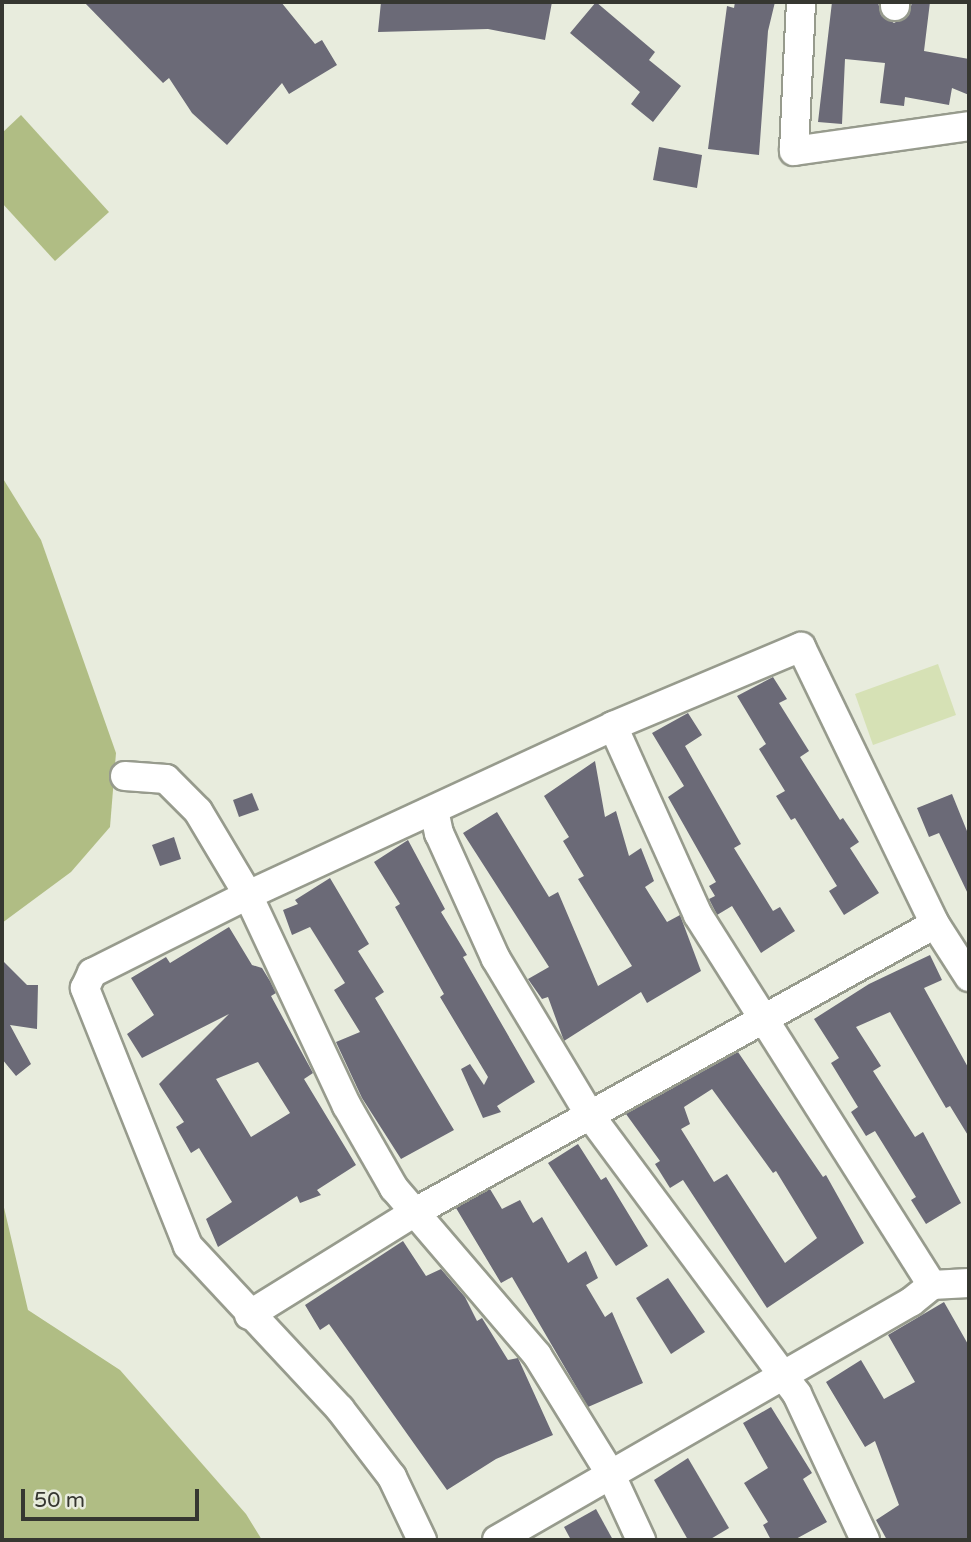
<!DOCTYPE html>
<html>
<head>
<meta charset="utf-8">
<style>
  body { margin:0 }
  #map { position:relative; width:971px; height:1542px; overflow:hidden; background:#e8ecdd; font-family:"Varela Round",sans-serif }
  div>[style] { position:absolute }
  .green>* { inset:0; background:#d6e1b5 }
  .water>* { inset:0; background:#b0bd84 }
  .building>* { inset:0; background:#6b6a77 }
  .roads { filter:drop-shadow(2px 0 #979b8d) drop-shadow(-2px 0 #979b8d) drop-shadow(0 2px #979b8d) drop-shadow(0 -2px #979b8d) }
  .street>* { height:28px; margin:-14px; padding:0 14px; transform-origin:14px; border-radius:14px; background:#fff }
  span { translate:-50% -50%; white-space:nowrap; text-align:center; line-height:1.15; -webkit-text-stroke:7px #e8ecdd; paint-order:stroke }
  .frame { position:absolute; inset:0; border:4px solid #363731; pointer-events:none }
  .scale { position:absolute; left:21px; top:1489px; width:178px; height:32px; box-sizing:border-box; border:4px solid #363731; border-top:0; padding-left:9px; font-size:21px; line-height:24px; white-space:nowrap; color:#363731; -webkit-text-stroke:5px #e8ecdd; paint-order:stroke }
</style>
</head>
<body>
<div id="map">
  <div class="green">
    <div style="clip-path:polygon(938px 664px,956px 715px,873px 745px,855px 694px)"></div>
  </div>
  <div class="water">
    <div style="clip-path:polygon(21px 115px,109px 212px,55px 261px,2px 203px,2px 133px)"></div>
    <div style="clip-path:polygon(2px 477px,41px 540px,116px 753px,110px 827px,71px 872px,2px 923px)"></div>
    <div style="clip-path:polygon(2px 1199px,28px 1310px,120px 1370px,246px 1514px,262px 1540px,2px 1540px)"></div>
  </div>
  <div class="building">
    <div style="clip-path:polygon(84px 2px,281px 2px,315px 44px,322px 40px,337px 65px,289px 94px,282px 83px,227px 145px,192px 113px,169px 78px,163px 83px)"></div>
    <div style="clip-path:polygon(381px 2px,552px 2px,545px 40px,488px 29px,378px 32px)"></div>
    <div style="clip-path:polygon(596px 2px,655px 52px,649px 60px,681px 86px,653px 122px,631px 104px,640px 92px,570px 33px)"></div>
    <div style="clip-path:polygon(735px 2px,775px 2px,768px 31px,759px 155px,708px 149px,727px 6px,734px 8px)"></div>
    <div style="clip-path:polygon(832px 2px,878px 2px,881px 15px,894px 23px,909px 15px,912px 2px,930px 2px,924px 51px,969px 59px,969px 95px,952px 88px,949px 105px,905px 97px,904px 106px,880px 103px,885px 63px,845px 59px,842px 124px,818px 122px)"></div>
    <div style="clip-path:polygon(659px 147px,702px 155px,697px 188px,653px 180px)"></div>
    <div style="clip-path:polygon(773px 677px,787px 699px,779px 703px,809px 751px,800px 757px,840px 820px,843px 818px,859px 842px,850px 848px,879px 893px,844px 915px,829px 891px,837px 886px,795px 818px,791px 820px,776px 796px,785px 791px,759px 749px,766px 744px,737px 696px)"></div>
    <div style="clip-path:polygon(688px 713px,702px 735px,685px 746px,741px 844px,734px 848px,773px 911px,780px 907px,795px 931px,761px 953px,732px 906px,717px 915px,709px 899px,715px 896px,709px 886px,716px 882px,668px 797px,684px 786px,652px 733px)"></div>
    <div style="clip-path:polygon(595px 761px,605px 817px,616px 811px,629px 856px,641px 848px,654px 881px,645px 887px,667px 922px,680px 915px,701px 971px,647px 1003px,641px 992px,564px 1041px,548px 997px,542px 999px,528px 979px,549px 967px,463px 833px,497px 812px,549px 897px,558px 892px,598px 986px,632px 966px,578px 879px,584px 876px,563px 841px,569px 837px,544px 796px)"></div>
    <div style="clip-path:polygon(252px 793px,259px 810px,239px 817px,233px 800px)"></div>
    <div style="clip-path:polygon(952px 794px,969px 836px,969px 896px,939px 833px,929px 837px,917px 808px)"></div>
    <div style="clip-path:polygon(174px 837px,181px 859px,160px 866px,152px 845px)"></div>
    <div style="clip-path:polygon(408px 840px,445px 909px,441px 912px,467px 955px,463px 957px,535px 1082px,497px 1106px,501px 1112px,483px 1118px,461px 1069px,470px 1064px,484px 1085px,488px 1077px,440px 997px,444px 994px,395px 907px,400px 904px,374px 862px)"></div>
    <div style="clip-path:polygon(330px 878px,369px 944px,358px 951px,384px 992px,375px 998px,454px 1130px,401px 1159px,362px 1098px,336px 1042px,360px 1032px,334px 990px,345px 983px,310px 927px,292px 935px,283px 910px,298px 904px,295px 900px)"></div>
    <div style="clip-path:polygon(evenodd,229px 927px,252px 965px,262px 968px,270px 981px,276px 993px,271px 996px,313px 1073px,304px 1079px,356px 1165px,317px 1190px,321px 1195px,300px 1203px,297px 1196px,218px 1247px,206px 1219px,232px 1202px,199px 1148px,191px 1153px,176px 1127px,184px 1122px,159px 1084px,229px 1014px,142px 1058px,127px 1034px,154px 1015px,131px 978px,166px 957px,170px 963px,229px 927px,258px 1062px,290px 1113px,251px 1137px,216px 1079px,258px 1062px)"></div>
    <div style="clip-path:polygon(930px 955px,942px 980px,924px 988px,969px 1069px,969px 1137px,950px 1106px,946px 1108px,890px 1012px,856px 1027px,881px 1066px,873px 1071px,915px 1137px,923px 1132px,961px 1203px,926px 1224px,911px 1200px,916px 1197px,875px 1131px,866px 1136px,851px 1112px,858px 1107px,831px 1063px,839px 1058px,814px 1019px,869px 984px)"></div>
    <div style="clip-path:polygon(2px 960px,27px 985px,38px 985px,37px 1029px,10px 1025px,31px 1064px,16px 1076px,2px 1059px)"></div>
    <div style="clip-path:polygon(evenodd,738px 1052px,823px 1177px,826px 1175px,864px 1243px,767px 1308px,683px 1180px,670px 1188px,655px 1164px,660px 1161px,626px 1114px,738px 1052px,712px 1089px,773px 1173px,776px 1171px,817px 1238px,785px 1263px,727px 1174px,714px 1182px,681px 1129px,690px 1124px,684px 1107px,712px 1089px)"></div>
    <div style="clip-path:polygon(578px 1144px,601px 1180px,606px 1177px,648px 1246px,616px 1266px,548px 1163px)"></div>
    <div style="clip-path:polygon(490px 1189px,502px 1209px,520px 1200px,533px 1223px,542px 1217px,568px 1263px,586px 1251px,598px 1278px,586px 1285px,605px 1317px,612px 1312px,643px 1383px,588px 1407px,512px 1277px,501px 1283px,456px 1208px)"></div>
    <div style="clip-path:polygon(403px 1241px,426px 1276px,441px 1269px,465px 1297px,477px 1321px,482px 1318px,508px 1360px,518px 1358px,553px 1435px,496px 1459px,447px 1490px,329px 1324px,320px 1330px,305px 1305px)"></div>
    <div style="clip-path:polygon(668px 1278px,705px 1332px,671px 1354px,636px 1298px)"></div>
    <div style="clip-path:polygon(944px 1302px,969px 1346px,969px 1540px,887px 1540px,876px 1520px,899px 1505px,875px 1441px,865px 1447px,826px 1382px,861px 1360px,884px 1399px,915px 1382px,888px 1335px)"></div>
    <div style="clip-path:polygon(771px 1407px,812px 1473px,803px 1479px,827px 1522px,794px 1540px,771px 1540px,763px 1525px,768px 1522px,744px 1483px,768px 1468px,743px 1423px)"></div>
    <div style="clip-path:polygon(688px 1458px,729px 1528px,709px 1540px,688px 1540px,654px 1480px)"></div>
    <div style="clip-path:polygon(596px 1509px,613px 1540px,571px 1540px,564px 1527px)"></div>
  </div>
  <div class="roads">
    <div class="street">
      <div style="left:801px;top:2px;width:149px;rotate:92.7deg"></div>
      <div style="left:794px;top:151px;width:177px;rotate:-8.1deg"></div>
      <div style="left:895px;top:6px;width:4px;rotate:-90deg"></div>
      <div style="left:613px;top:726px;width:207px;rotate:65.8deg"></div>
      <div style="left:698px;top:915px;width:438px;rotate:57.7deg"></div>
      <div style="left:125px;top:776px;width:41px;rotate:4.2deg"></div>
      <div style="left:166px;top:779px;width:45px;rotate:45deg"></div>
      <div style="left:198px;top:811px;width:98px;rotate:59.2deg"></div>
      <div style="left:248px;top:895px;width:233px;rotate:64.9deg"></div>
      <div style="left:347px;top:1106px;width:95px;rotate:60.2deg"></div>
      <div style="left:394px;top:1188px;width:220px;rotate:49.4deg"></div>
      <div style="left:537px;top:1355px;width:141px;rotate:58.3deg"></div>
      <div style="left:611px;top:1475px;width:72px;rotate:65.2deg"></div>
      <div style="left:434px;top:810px;width:24px;rotate:78deg"></div>
      <div style="left:439px;top:833px;width:138px;rotate:65.7deg"></div>
      <div style="left:496px;top:959px;width:181px;rotate:59deg"></div>
      <div style="left:589px;top:1114px;width:349px;rotate:53.4deg"></div>
      <div style="left:797px;top:1394px;width:161px;rotate:65deg"></div>
      <div style="left:249px;top:1315px;width:198px;rotate:-31.8deg"></div>
      <div style="left:417px;top:1211px;width:592px;rotate:-28.99deg"></div>
      <div style="left:422px;top:1540px;width:70px;rotate:-115.5deg"></div>
      <div style="left:392px;top:1477px;width:86px;rotate:-127.4deg"></div>
      <div style="left:340px;top:1409px;width:223px;rotate:-133deg"></div>
      <div style="left:188px;top:1246px;width:278px;rotate:-111.8deg"></div>
      <div style="left:85px;top:988px;width:17px;rotate:-65deg"></div>
      <div style="left:92px;top:973px;width:174px;rotate:-26.6deg"></div>
      <div style="left:248px;top:895px;width:402px;rotate:-24.8deg"></div>
      <div style="left:613px;top:726px;width:204px;rotate:-22.8deg"></div>
      <div style="left:801px;top:647px;width:308px;rotate:64.2deg"></div>
      <div style="left:935px;top:924px;width:63px;rotate:57.3deg"></div>
      <div style="left:497px;top:1540px;width:478px;rotate:-29.9deg"></div>
      <div style="left:911px;top:1302px;width:27px;rotate:-39deg"></div>
      <div style="left:932px;top:1285px;width:37px;rotate:-3deg"></div>
    </div>
  </div>
  <div class="frame"></div>
  <div class="scale">50 m</div>
</div>
</body>
</html>
